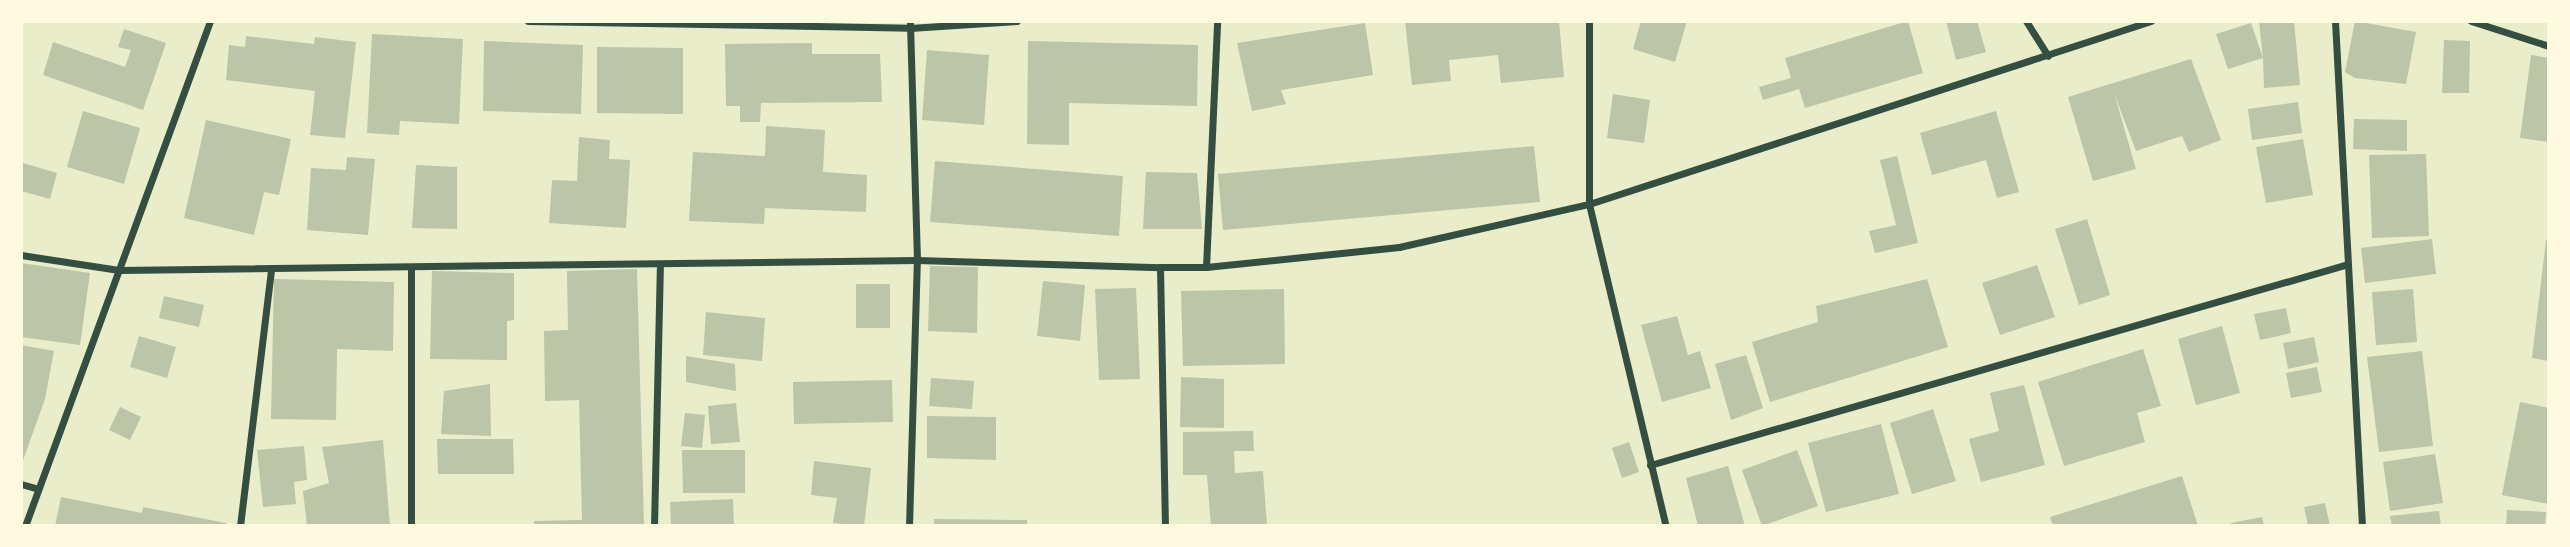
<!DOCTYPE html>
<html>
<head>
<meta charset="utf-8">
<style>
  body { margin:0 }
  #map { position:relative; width:2570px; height:547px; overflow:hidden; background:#e9edc9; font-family:"DM Sans",sans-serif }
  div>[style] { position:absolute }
  .building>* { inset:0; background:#bcc5a7 }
  .minor>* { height:7px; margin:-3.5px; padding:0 3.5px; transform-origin:3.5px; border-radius:3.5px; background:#344e41 }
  span { translate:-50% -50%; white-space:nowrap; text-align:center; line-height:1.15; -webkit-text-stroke:6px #fefae0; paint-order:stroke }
  .frame { position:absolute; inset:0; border:23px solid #fefae0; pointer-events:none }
</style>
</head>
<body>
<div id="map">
  <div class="building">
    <div style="clip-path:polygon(1405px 21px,1559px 21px,1564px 77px,1501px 83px,1498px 55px,1449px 60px,1451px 81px,1412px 85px)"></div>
    <div style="clip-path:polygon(1641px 21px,1687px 21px,1675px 62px,1633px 49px)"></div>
    <div style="clip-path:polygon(1908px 21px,1923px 73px,1805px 108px,1799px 89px,1763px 100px,1759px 87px,1791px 78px,1785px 58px)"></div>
    <div style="clip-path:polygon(1946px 21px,1977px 21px,1986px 52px,1956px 60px)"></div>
    <div style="clip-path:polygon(2259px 21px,2294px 21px,2300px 85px,2264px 88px,2263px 58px,2228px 69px,2216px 34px,2251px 23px,2263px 58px)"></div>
    <div style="clip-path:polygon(2355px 21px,2416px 32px,2406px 84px,2355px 78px,2345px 72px)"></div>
    <div style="clip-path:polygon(1365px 23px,1373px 75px,1281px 90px,1286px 104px,1252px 111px,1237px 43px)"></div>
    <div style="clip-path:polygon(124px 29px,166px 43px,143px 110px,43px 75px,53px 42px,125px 67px,131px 50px,118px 47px)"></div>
    <div style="clip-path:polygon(372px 34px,463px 39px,459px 124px,400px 121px,399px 135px,367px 133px)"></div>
    <div style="clip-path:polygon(246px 36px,314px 44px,315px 37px,356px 42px,345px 138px,310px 135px,315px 91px,226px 80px,229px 45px,245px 47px)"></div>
    <div style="clip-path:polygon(2444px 40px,2470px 41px,2469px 93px,2442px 93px)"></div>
    <div style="clip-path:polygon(484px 41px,583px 45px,581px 114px,483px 111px)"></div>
    <div style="clip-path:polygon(1028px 41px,1198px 45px,1197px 106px,1069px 103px,1069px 145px,1027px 144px)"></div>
    <div style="clip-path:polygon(812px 43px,812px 54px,880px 54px,882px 102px,761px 103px,760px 122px,740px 122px,740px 106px,726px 106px,725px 44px)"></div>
    <div style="clip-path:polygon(597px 47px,683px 48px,683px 114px,597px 113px)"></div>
    <div style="clip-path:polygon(927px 50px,989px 55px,984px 125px,922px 120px)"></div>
    <div style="clip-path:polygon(2531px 55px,2549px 58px,2549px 142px,2520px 138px)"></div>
    <div style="clip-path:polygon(2191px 59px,2221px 140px,2189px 152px,2182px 136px,2136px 151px,2114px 93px,2136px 169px,2093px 181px,2068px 97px)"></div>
    <div style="clip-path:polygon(1613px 94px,1650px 100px,1644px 143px,1607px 138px)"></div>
    <div style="clip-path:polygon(2298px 102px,2302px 133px,2252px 140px,2248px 109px)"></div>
    <div style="clip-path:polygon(83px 111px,140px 128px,124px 184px,67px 167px)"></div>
    <div style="clip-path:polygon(1996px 111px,2019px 192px,1997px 198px,1986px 160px,1932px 175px,1920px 133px)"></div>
    <div style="clip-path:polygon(2354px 119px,2407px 120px,2407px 151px,2353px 149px)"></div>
    <div style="clip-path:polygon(206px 120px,291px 139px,279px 195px,264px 192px,254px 235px,184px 218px)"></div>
    <div style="clip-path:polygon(766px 126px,825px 130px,823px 172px,867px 175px,866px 212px,765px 208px,764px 224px,689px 221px,693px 152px,765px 156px)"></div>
    <div style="clip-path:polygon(579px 137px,610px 140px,609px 159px,630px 160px,626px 228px,549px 223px,552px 180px,577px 181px)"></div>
    <div style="clip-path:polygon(2303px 139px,2313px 195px,2266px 203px,2256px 147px)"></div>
    <div style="clip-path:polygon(1534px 146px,1540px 202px,1223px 230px,1218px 174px)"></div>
    <div style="clip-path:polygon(2426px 154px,2429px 236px,2372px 238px,2369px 155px)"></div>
    <div style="clip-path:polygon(1897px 156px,1918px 243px,1875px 253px,1869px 231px,1896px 225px,1880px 160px)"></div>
    <div style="clip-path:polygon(347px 157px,375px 159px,368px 235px,307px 230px,311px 168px,346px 170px)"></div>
    <div style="clip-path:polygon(935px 161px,1123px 176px,1119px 236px,930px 222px)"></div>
    <div style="clip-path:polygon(23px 163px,57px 173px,50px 199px,21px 191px)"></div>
    <div style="clip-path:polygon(416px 165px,457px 167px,457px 229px,412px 228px)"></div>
    <div style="clip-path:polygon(1146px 172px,1197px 173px,1202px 229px,1143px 229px)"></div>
    <div style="clip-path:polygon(2087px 219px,2110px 295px,2079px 305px,2055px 229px)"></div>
    <div style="clip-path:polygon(2432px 239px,2436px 274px,2365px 283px,2361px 248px)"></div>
    <div style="clip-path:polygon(2546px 240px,2549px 241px,2549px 361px,2532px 358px)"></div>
    <div style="clip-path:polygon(21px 263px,90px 273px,80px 345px,21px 337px)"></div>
    <div style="clip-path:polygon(2037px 265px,2055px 317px,2000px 335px,1982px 283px)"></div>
    <div style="clip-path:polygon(930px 266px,978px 267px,977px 333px,928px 331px)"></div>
    <div style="clip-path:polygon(637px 269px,644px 526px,534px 526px,534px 521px,582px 520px,579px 400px,545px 401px,544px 331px,568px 330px,567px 271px)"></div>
    <div style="clip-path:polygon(432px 271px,514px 273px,514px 320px,507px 321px,507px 360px,430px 359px)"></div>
    <div style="clip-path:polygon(274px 279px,394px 282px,393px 351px,337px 349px,336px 420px,271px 419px)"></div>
    <div style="clip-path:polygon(1927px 279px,1948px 347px,1770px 402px,1752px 342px,1818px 322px,1816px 306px)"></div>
    <div style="clip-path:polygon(1043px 281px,1085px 285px,1080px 341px,1037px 336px)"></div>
    <div style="clip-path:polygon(856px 284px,890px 284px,890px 328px,856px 328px)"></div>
    <div style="clip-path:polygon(1136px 288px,1140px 379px,1099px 380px,1095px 289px)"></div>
    <div style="clip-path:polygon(1284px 289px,1285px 364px,1183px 366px,1181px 291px)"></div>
    <div style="clip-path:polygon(2413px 289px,2417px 342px,2376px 345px,2372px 292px)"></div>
    <div style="clip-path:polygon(164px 296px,204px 305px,199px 327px,159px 318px)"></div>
    <div style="clip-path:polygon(2286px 308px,2291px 333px,2260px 340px,2254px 314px)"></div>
    <div style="clip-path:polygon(706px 312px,765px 318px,762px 361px,703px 355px)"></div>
    <div style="clip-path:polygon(1677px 316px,1688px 355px,1700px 351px,1711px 388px,1662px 402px,1641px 325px)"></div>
    <div style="clip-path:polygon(2222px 326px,2240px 393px,2196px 405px,2178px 339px)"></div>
    <div style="clip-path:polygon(139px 336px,176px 347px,167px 378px,130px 367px)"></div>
    <div style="clip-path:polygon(2314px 337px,2319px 362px,2288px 369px,2283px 343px)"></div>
    <div style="clip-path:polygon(21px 345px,54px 351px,45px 399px,21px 466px)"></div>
    <div style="clip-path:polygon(2143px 349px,2161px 406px,2137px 413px,2145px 442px,2064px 466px,2038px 382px)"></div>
    <div style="clip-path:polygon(2422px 351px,2433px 446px,2379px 452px,2367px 357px)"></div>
    <div style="clip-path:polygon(1746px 355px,1763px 408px,1731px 420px,1715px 364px)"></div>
    <div style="clip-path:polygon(686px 356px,735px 364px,736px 391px,686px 382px)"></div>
    <div style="clip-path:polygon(2317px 367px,2322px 392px,2291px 398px,2286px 373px)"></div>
    <div style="clip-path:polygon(1181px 377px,1224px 379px,1224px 428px,1180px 427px)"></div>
    <div style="clip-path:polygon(931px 378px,974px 381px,972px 409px,929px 406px)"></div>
    <div style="clip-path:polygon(892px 380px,893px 422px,794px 424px,793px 382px)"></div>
    <div style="clip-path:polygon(490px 384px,491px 436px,441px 434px,444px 391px)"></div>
    <div style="clip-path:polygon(2024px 385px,2045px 465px,1981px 482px,1969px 439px,1999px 431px,1990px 393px)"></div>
    <div style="clip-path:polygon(2520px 402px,2549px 408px,2549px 504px,2502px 495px)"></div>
    <div style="clip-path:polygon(736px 403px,740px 442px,711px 444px,708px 406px)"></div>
    <div style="clip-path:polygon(120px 407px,141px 417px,130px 440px,109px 430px)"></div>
    <div style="clip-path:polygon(1933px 409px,1956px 481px,1912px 494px,1890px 423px)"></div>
    <div style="clip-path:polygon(685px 413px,705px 415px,702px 448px,681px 446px)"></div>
    <div style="clip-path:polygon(927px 416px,996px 417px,996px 460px,927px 458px)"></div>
    <div style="clip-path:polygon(1881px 424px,1899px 494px,1826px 512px,1808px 443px)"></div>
    <div style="clip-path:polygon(1253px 431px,1254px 451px,1234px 451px,1235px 473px,1263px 471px,1267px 526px,1211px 526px,1207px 475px,1183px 475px,1183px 432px)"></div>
    <div style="clip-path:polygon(437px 439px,513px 439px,514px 474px,438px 474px)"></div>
    <div style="clip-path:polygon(383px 440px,390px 526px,307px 526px,303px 491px,329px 483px,322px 447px)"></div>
    <div style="clip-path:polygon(1629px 442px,1639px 472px,1622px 478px,1612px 448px)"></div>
    <div style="clip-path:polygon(304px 446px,307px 480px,294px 482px,296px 504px,263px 507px,257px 450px)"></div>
    <div style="clip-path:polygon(682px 450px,745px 450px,745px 493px,683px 493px)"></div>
    <div style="clip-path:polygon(1797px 450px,1818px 506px,1762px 526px,1742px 470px)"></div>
    <div style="clip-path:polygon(2435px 454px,2443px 503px,2390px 511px,2383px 462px)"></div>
    <div style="clip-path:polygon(814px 461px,871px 468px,864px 526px,833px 523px,837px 498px,811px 495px)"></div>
    <div style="clip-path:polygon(1728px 466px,1745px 526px,1698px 526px,1686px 478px)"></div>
    <div style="clip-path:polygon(2182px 476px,2198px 526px,2053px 526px,2050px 517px)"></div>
    <div style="clip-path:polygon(61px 497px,142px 513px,143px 507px,226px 523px,226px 526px,55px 526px)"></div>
    <div style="clip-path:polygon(733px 499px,734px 526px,671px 526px,670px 502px)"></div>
    <div style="clip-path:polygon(2325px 503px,2330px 526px,2308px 526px,2304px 507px)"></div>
    <div style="clip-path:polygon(2507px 510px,2546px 512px,2545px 526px,2506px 526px)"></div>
    <div style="clip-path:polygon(2439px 511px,2441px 526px,2392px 526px,2390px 516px)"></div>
    <div style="clip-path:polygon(2262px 517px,2264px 526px,2231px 526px,2231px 523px)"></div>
    <div style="clip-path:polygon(934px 519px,1027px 520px,1027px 526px,934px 526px)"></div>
  </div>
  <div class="minor">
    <div style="left:528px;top:21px;width:382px;rotate:1deg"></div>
    <div style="left:910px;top:28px;width:107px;rotate:-3.7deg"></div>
    <div style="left:1589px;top:21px;width:183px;rotate:90deg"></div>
    <div style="left:1589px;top:204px;width:331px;rotate:76.6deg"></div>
    <div style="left:2026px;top:21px;width:41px;rotate:57.8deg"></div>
    <div style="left:2335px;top:21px;width:506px;rotate:86.94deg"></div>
    <div style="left:2471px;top:21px;width:82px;rotate:17.8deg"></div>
    <div style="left:21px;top:255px;width:99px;rotate:8.7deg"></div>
    <div style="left:119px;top:270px;width:798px;rotate:-0.72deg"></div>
    <div style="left:917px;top:260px;width:243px;rotate:1.7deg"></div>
    <div style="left:1160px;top:267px;width:46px"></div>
    <div style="left:1206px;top:267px;width:194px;rotate:-5.9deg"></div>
    <div style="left:1399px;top:247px;width:195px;rotate:-12.8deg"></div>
    <div style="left:1589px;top:204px;width:591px;rotate:-18.04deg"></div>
    <div style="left:411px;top:267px;width:259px;rotate:90deg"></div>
    <div style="left:1160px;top:267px;width:259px;rotate:88.9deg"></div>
    <div style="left:1206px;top:267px;width:246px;rotate:-87.4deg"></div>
    <div style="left:1650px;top:465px;width:726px;rotate:-16.06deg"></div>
    <div style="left:21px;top:484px;width:18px;rotate:16deg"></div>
    <div style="left:25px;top:526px;width:538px;rotate:-69.88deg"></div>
    <div style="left:240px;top:526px;width:259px;rotate:-83.1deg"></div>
    <div style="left:654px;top:526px;width:262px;rotate:-88.7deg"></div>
    <div style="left:909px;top:526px;width:266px;rotate:-88.3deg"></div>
    <div style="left:917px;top:260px;width:239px;rotate:-91.7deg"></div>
  </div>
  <div class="frame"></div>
</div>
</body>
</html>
